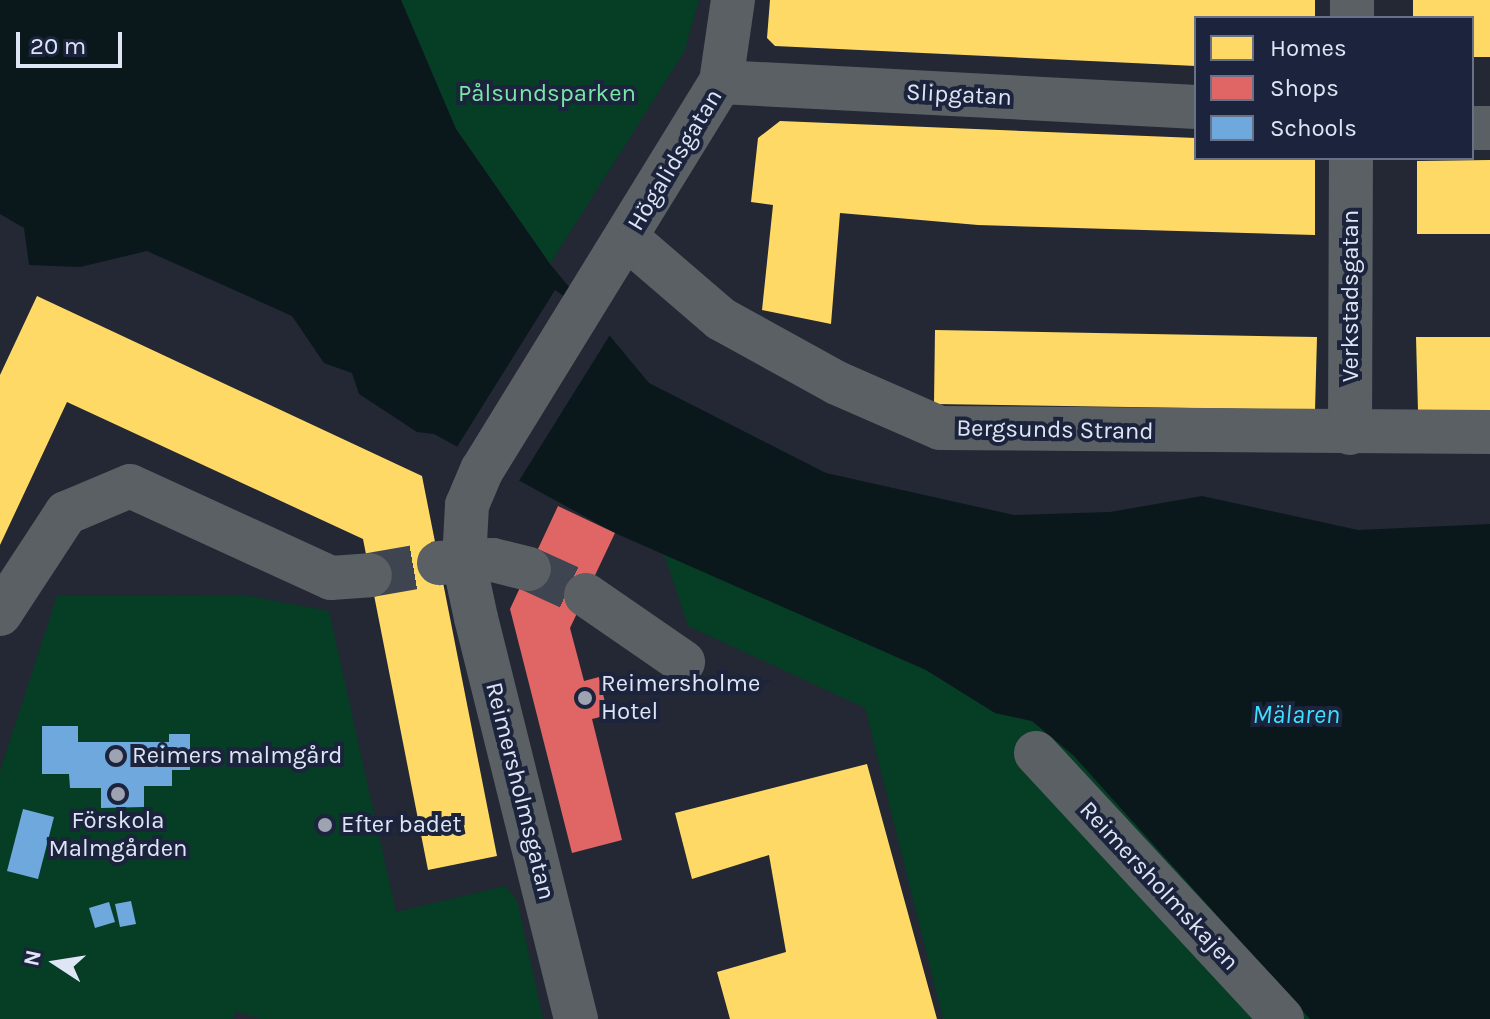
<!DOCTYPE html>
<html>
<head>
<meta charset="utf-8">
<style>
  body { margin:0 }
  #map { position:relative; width:1490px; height:1019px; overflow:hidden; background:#232834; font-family:Karla,sans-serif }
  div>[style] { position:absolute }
  .green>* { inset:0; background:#053d25 }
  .water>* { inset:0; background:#0a171b }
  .pier>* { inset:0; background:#232834 }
  .homes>* { inset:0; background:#ffd966 }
  .shops>* { inset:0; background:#e06666 }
  .schools>* { inset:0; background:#6fa8dc }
  .minor-tunnel>* { height:44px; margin-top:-22px; transform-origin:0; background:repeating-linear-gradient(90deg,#3f4451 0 44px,transparent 0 66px) }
  .minor>* { height:44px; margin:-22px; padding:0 22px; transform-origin:22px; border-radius:22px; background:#5a6064 }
  .dots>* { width:22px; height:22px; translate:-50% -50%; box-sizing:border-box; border:4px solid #1b243c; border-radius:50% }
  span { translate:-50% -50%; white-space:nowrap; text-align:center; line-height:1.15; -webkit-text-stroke:8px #1b243c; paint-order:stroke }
  .park-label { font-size:24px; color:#7ae6a7 }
  .street-label { font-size:24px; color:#dee5f5 }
  .poi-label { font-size:24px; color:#dee5f5 }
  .left { translate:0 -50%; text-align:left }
  .water-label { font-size:26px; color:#3ddeff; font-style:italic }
  .legend { position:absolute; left:1194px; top:16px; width:280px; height:144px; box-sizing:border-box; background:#1b243c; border:2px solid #697186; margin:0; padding:10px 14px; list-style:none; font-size:24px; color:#dee5f5 }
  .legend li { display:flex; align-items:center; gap:16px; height:40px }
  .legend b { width:40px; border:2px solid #697186 }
  .north { position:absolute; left:16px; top:923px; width:80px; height:80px; -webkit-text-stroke:6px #1b243c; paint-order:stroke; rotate:282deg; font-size:22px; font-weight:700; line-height:32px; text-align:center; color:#dee5f5 }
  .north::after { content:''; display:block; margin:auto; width:28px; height:36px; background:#dee5f5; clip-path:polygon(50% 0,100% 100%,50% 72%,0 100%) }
  .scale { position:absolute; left:16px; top:32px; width:106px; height:36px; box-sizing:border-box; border:4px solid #dee5f5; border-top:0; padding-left:10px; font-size:24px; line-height:28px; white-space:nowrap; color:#dee5f5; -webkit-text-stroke:6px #1b243c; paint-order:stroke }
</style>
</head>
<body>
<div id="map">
  <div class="green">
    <div style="clip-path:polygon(401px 0,699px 0,684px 52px,550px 264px,456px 129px)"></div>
    <div style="clip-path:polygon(664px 554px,926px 670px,995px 713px,1032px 721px,1074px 756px,1310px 1019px,943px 1019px,865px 708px,688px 626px)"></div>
    <div style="clip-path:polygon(244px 595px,329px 611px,396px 912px,505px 886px,517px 900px,543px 1019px,261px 1019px,236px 1011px,233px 1019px,0 1019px,0 771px,57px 596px)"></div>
  </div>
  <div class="water">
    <div style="clip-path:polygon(0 0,401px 0,456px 129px,550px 264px,649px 383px,826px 473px,1014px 515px,1110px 512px,1202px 496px,1358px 530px,1490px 524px,1490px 1019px,1310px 1019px,1074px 756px,1032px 721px,995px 713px,926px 670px,615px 533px,434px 434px,417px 432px,359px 394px,352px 373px,324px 363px,292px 316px,147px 251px,80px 267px,29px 265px,24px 228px,0 214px)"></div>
  </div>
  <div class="pier">
    <div style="clip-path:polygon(555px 290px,613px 330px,517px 484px,455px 450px)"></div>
  </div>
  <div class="homes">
    <div style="clip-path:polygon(770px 0,1315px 0,1315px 18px,1196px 18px,1196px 66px,775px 46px,767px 38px)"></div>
    <div style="clip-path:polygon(1413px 0,1490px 0,1490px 57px,1472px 57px,1472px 18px,1413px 18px)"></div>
    <div style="clip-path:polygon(780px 121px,1196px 138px,1196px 158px,1315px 158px,1315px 235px,978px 225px,840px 213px,831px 324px,762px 310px,773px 205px,751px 202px,758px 138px)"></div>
    <div style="clip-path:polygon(1490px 160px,1490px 234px,1417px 234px,1417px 161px)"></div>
    <div style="clip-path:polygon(37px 296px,422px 476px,497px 856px,428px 870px,363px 539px,67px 402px,0 545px,0 375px)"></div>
    <div style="clip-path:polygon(935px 330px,1317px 337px,1315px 410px,934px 404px)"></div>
    <div style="clip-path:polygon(1416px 337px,1490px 337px,1490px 411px,1418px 411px)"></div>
    <div style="clip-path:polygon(867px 764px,937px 1019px,730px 1019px,717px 972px,786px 952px,769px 855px,692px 879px,675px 813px)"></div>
  </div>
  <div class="shops">
    <div style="clip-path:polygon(558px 506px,615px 533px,570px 628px,584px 681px,599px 677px,608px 715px,592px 719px,622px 840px,572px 853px,510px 609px)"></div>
  </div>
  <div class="schools">
    <div style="clip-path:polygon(42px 726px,78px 726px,78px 742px,169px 742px,169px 734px,190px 734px,190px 770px,172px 770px,172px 786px,144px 786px,144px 807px,101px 808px,101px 788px,70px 788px,69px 774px,42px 774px)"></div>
    <div style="clip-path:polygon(23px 809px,54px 817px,38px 879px,7px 871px)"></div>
    <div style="clip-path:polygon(131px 901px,136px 924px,120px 927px,115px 904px)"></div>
    <div style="clip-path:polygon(109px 902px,115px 922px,95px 928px,89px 908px)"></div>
  </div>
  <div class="minor-tunnel">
    <div style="left:529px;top:569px;width:63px;rotate:24.5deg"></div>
    <div style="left:370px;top:575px;width:70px;rotate:-9.9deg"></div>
  </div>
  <div class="minor">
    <div style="left:1352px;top:18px;width:18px;rotate:-90deg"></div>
    <div style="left:721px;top:82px;width:476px;rotate:3deg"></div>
    <div style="left:1472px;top:128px;width:18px"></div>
    <div style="left:628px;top:239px;width:123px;rotate:40.7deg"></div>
    <div style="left:721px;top:319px;width:132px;rotate:28.9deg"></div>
    <div style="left:837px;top:383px;width:112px;rotate:23.6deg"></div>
    <div style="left:940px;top:428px;width:550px;rotate:0.42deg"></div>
    <div style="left:1350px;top:433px;width:275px;rotate:-89.8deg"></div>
    <div style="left:439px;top:563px;width:54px;rotate:-3.2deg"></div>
    <div style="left:493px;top:560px;width:37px;rotate:14deg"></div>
    <div style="left:586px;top:595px;width:118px;rotate:34.6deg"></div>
    <div style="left:0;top:614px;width:121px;rotate:-56.8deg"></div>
    <div style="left:66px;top:513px;width:69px;rotate:-22.9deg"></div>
    <div style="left:130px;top:486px;width:221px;rotate:24.6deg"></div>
    <div style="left:331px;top:578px;width:39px;rotate:-4deg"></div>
    <div style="left:1036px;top:753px;width:362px;rotate:47.2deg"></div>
    <div style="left:576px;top:1019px;width:413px;rotate:-104deg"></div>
    <div style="left:476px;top:618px;width:57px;rotate:-102.1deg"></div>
    <div style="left:464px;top:562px;width:57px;rotate:-87deg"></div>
    <div style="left:467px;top:505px;width:38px;rotate:-67deg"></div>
    <div style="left:482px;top:470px;width:456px;rotate:-58.4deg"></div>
    <div style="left:721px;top:82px;width:83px;rotate:-81.7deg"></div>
  </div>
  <div class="dots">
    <div style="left:585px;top:698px;background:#9da3b1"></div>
    <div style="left:116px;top:756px;background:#9da3b1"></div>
    <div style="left:118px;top:794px;background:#9da3b1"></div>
    <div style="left:325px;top:825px;background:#9da3b1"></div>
  </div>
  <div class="park-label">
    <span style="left:547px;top:94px">Pålsundsparken</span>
  </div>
  <div class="street-label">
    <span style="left:959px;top:95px;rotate:3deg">Slipgatan</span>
    <span style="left:675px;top:160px;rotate:-59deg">Högalidsgatan</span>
    <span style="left:1351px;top:296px;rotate:-90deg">Verkstadsgatan</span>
    <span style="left:1055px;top:430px;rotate:1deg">Bergsunds Strand</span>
    <span style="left:520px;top:791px;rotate:76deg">Reimersholmsgatan</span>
    <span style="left:1159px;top:886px;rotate:47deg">Reimersholmskajen</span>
  </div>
  <div class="poi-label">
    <span class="left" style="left:601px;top:698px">Reimersholme<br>Hotel</span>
    <span class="left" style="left:132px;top:756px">Reimers malmgård</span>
    <span style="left:118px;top:835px">Förskola<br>Malmgården</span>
    <span class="left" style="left:341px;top:825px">Efter badet</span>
  </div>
  <div class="water-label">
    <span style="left:1296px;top:715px">Mälaren</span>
  </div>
  <ul class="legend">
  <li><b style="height:22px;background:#ffd966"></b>Homes</li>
  <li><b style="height:22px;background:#e06666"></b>Shops</li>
  <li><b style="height:22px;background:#6fa8dc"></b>Schools</li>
  </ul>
  <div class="north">N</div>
  <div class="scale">20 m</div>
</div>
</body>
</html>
